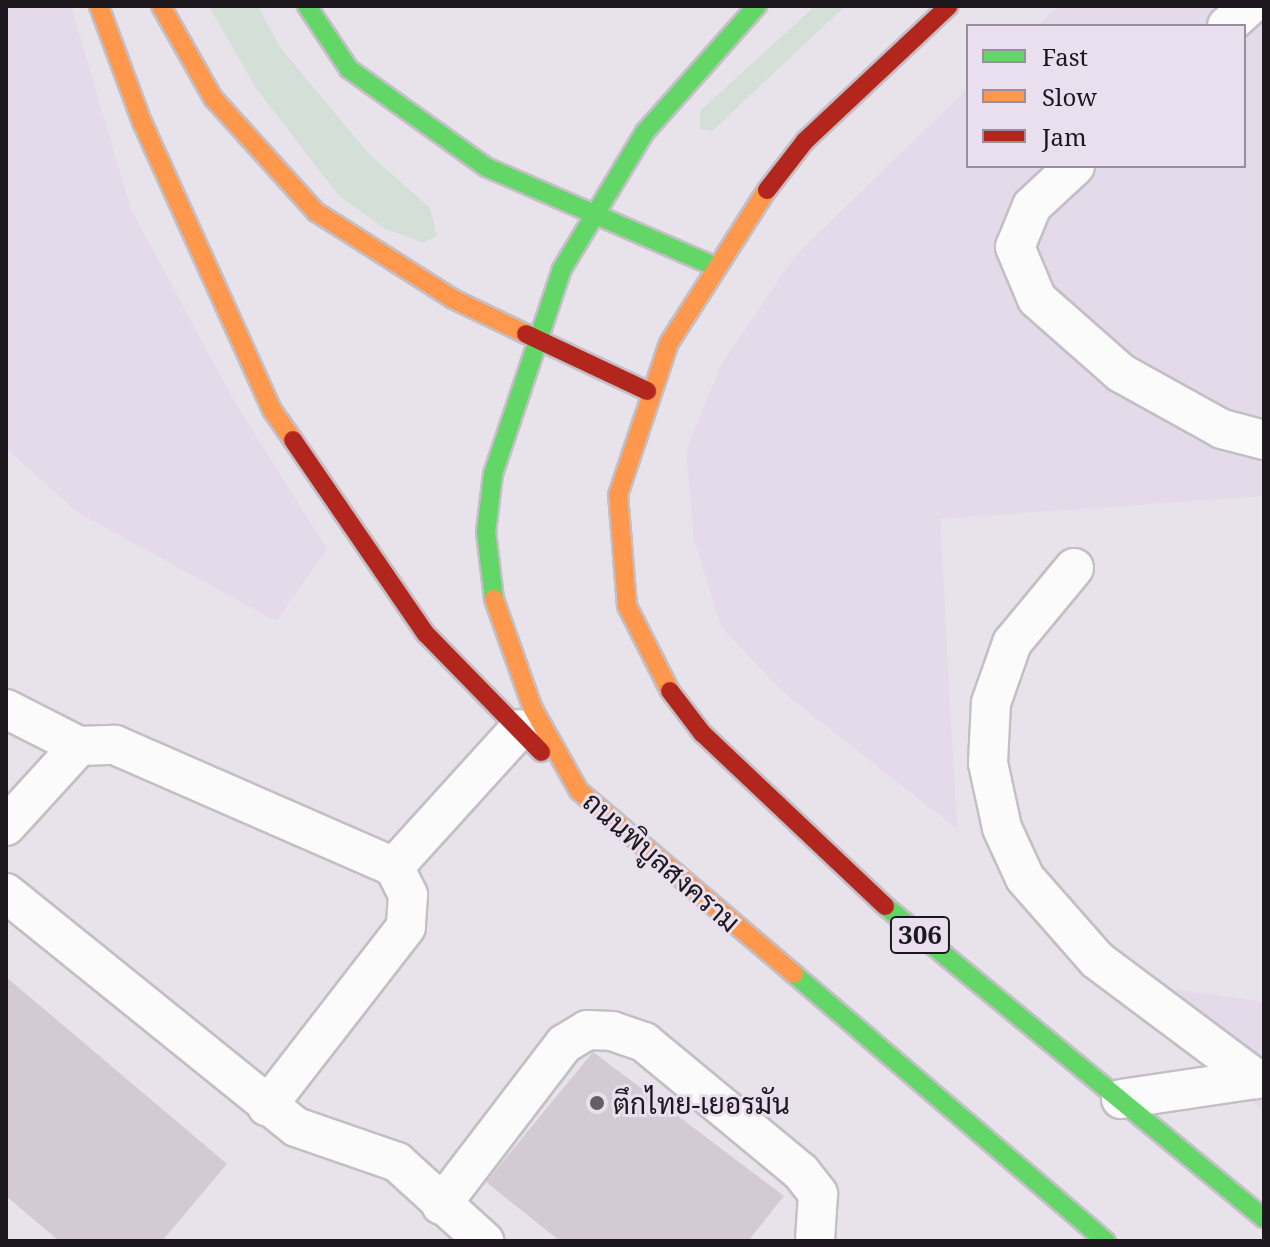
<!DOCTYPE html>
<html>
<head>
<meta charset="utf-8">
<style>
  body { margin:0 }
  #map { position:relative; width:1270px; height:1247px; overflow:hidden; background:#e8e2ea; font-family:"Noto Serif",Sarabun,serif }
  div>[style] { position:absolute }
  .built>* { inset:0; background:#e5daea }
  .green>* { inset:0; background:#d3dfd7 }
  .building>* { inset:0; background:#d3cad3 }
  .roads { filter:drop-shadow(2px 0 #c3bfc5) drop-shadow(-2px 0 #c3bfc5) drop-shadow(0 2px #c3bfc5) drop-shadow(0 -2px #c3bfc5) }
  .lane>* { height:38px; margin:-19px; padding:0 19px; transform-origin:19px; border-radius:19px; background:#fcfbfc }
  .fast>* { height:18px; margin:-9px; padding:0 9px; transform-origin:9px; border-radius:9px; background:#63d668 }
  .slow>* { height:18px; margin:-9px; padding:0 9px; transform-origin:9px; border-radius:9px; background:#ff974d }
  .jam>* { height:18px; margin:-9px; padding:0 9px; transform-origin:9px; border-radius:9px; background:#b3261e }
  .dots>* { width:22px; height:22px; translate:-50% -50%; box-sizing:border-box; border:4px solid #e9dfee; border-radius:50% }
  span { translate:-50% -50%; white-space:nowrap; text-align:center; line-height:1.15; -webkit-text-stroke:6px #e9dfee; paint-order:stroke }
  .shield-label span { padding:2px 6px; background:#e9dfee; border:2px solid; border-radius:6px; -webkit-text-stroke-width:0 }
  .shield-label { font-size:26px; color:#1c181e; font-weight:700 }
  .street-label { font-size:28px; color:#1c181e }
  .poi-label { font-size:28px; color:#1c181e }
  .left { translate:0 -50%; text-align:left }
  .frame { position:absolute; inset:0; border:8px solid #1c181e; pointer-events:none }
  .legend { position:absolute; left:966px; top:24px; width:280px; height:144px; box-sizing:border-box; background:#e9dfee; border:2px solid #978f9b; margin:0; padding:10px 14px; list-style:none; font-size:24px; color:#1c181e }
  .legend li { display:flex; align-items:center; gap:16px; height:40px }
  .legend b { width:40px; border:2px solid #978f9b }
</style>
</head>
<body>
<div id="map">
  <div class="built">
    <div style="clip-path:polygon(6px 6px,71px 6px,131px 209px,233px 399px,327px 549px,276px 621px,77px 512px,6px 448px)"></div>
    <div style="clip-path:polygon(1059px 6px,1264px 6px,1264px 496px,940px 519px,957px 829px,783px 692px,721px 627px,694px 540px,686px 451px,721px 365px,795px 256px,968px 88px,968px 166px,1244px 166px,1244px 26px,1037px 26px)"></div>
    <div style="clip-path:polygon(1094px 978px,1264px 1002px,1264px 1112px)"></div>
  </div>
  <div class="green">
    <div style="clip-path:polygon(209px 6px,258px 6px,279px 46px,368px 153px,430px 208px,437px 236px,423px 243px,384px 228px,339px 196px,256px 88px)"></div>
    <div style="clip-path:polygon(815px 6px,845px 6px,712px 131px,700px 129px,700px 111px)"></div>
  </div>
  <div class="building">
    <div style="clip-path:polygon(6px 977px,227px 1164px,162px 1241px,59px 1241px,6px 1196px)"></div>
    <div style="clip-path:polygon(593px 1052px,784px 1196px,748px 1241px,560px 1241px,486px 1182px)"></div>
  </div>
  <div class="roads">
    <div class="lane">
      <div style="left:1227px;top:26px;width:30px;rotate:-42deg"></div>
      <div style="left:1075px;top:166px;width:59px;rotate:137.1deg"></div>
      <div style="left:1032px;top:206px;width:44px;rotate:112.5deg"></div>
      <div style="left:1015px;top:247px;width:56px;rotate:67.1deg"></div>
      <div style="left:1037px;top:299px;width:112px;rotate:41.4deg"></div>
      <div style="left:1121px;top:373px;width:115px;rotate:29deg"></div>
      <div style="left:1222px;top:429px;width:43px;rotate:14.7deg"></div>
      <div style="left:1074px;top:568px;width:97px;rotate:129.6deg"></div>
      <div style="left:1012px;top:643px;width:64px;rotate:109.3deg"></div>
      <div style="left:991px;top:703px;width:60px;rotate:92.9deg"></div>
      <div style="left:988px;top:763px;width:66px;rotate:77.8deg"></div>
      <div style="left:1002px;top:828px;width:55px;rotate:65.3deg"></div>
      <div style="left:1025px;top:878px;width:109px;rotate:48.7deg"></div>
      <div style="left:1097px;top:960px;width:199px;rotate:36.8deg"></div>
      <div style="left:6px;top:709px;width:82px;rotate:26.9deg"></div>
      <div style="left:6px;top:826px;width:108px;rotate:-47.6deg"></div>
      <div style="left:79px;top:746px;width:36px;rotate:-2deg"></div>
      <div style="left:115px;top:745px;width:305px;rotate:23.6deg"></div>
      <div style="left:394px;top:867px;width:31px;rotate:63deg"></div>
      <div style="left:408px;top:895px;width:32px;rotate:94deg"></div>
      <div style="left:406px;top:927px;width:227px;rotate:127.8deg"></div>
      <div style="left:394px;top:867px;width:186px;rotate:-47.8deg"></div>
      <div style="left:6px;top:893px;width:373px;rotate:38.9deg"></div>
      <div style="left:296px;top:1127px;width:107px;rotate:19.1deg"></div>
      <div style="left:397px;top:1162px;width:118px;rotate:42.2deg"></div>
      <div style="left:1121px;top:1099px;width:145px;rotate:-8.4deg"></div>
      <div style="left:441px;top:1205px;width:203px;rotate:-52.6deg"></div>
      <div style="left:564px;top:1044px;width:27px;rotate:-31deg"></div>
      <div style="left:587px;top:1030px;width:25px;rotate:2deg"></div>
      <div style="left:612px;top:1031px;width:34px;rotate:19deg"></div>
      <div style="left:644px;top:1042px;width:204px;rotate:39.6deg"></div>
      <div style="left:801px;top:1172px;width:28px;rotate:52deg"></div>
      <div style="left:818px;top:1194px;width:47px;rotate:93.7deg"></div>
    </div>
    <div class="fast">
      <div style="left:307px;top:6px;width:76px;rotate:56.3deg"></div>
      <div style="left:349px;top:69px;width:168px;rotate:35.6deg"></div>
      <div style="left:486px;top:167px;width:249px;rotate:23.5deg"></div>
      <div style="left:494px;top:599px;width:67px;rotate:-96.8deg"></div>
      <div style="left:486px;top:532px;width:58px;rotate:-83.1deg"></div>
      <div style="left:493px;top:474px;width:216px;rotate:-71.4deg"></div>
      <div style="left:562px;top:269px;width:160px;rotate:-58.8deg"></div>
      <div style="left:645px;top:132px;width:169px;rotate:-48.4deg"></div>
      <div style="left:885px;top:906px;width:491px;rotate:39.5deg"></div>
      <div style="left:794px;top:974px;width:411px;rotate:40.6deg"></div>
    </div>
    <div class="slow">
      <div style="left:99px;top:6px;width:124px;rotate:69.7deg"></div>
      <div style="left:142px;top:122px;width:316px;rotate:65.7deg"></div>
      <div style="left:272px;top:410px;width:37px;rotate:55deg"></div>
      <div style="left:161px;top:6px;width:106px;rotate:60.5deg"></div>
      <div style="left:213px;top:98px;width:154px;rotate:47.9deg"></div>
      <div style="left:316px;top:212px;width:162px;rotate:32.4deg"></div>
      <div style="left:453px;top:299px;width:81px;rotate:25.6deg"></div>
      <div style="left:494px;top:599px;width:117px;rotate:70.5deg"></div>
      <div style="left:533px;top:709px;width:94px;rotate:60.7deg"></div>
      <div style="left:579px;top:791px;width:282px;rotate:40.4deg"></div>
      <div style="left:670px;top:691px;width:95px;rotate:-116.8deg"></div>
      <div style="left:627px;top:606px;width:111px;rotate:-94.6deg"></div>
      <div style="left:618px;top:495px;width:160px;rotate:-71.5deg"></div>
      <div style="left:669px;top:343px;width:182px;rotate:-57.4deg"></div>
    </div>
    <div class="jam">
      <div style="left:767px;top:190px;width:62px;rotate:-52.2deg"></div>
      <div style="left:805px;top:141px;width:197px;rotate:-43.2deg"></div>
      <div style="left:526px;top:334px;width:134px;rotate:25.2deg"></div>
      <div style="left:293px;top:440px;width:235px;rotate:55.6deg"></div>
      <div style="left:426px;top:634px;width:165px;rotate:45.7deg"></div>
      <div style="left:670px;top:691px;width:53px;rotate:52.7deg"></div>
      <div style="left:702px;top:733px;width:252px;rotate:43.4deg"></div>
    </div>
  </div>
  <div class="dots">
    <div style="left:597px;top:1103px;background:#635f65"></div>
  </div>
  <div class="shield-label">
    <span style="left:920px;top:935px">306</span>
  </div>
  <div class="street-label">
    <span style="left:662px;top:861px;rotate:41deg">ถนนพิบูลสงคราม</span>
  </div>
  <div class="poi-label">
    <span class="left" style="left:613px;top:1103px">ตึกไทย-เยอรมัน</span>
  </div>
  <div class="frame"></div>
  <ul class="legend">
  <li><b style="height:10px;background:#63d668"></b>Fast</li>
  <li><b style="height:10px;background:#ff974d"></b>Slow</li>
  <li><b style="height:10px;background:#b3261e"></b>Jam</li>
  </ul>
</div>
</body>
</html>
